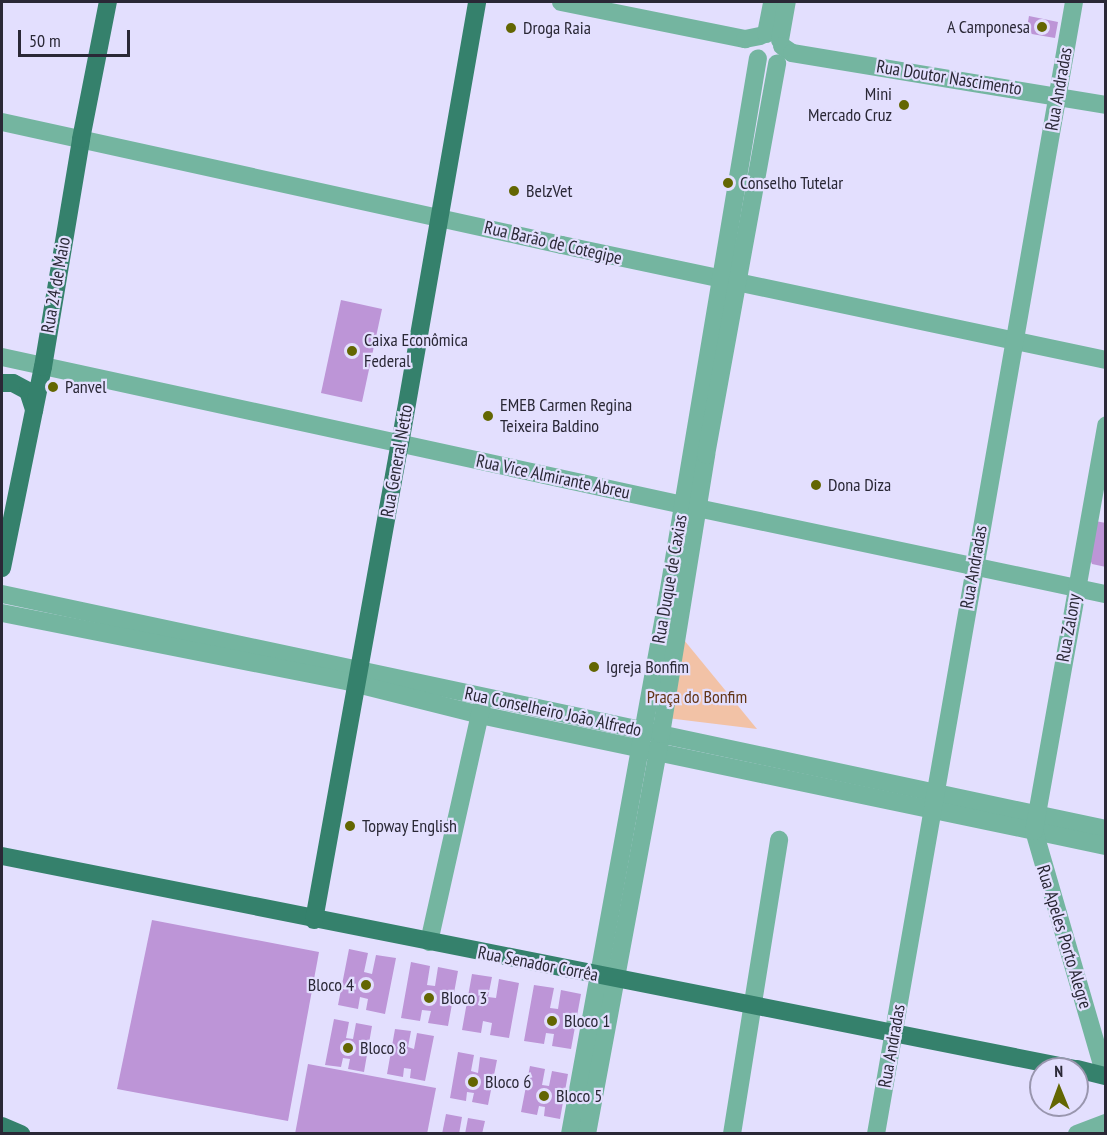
<!DOCTYPE html>
<html>
<head>
<meta charset="utf-8">
<style>
  body { margin:0 }
  #map { position:relative; width:1107px; height:1135px; overflow:hidden; background:#e3dffe; font-family:"PT Sans Narrow",sans-serif }
  div>[style] { position:absolute }
  .green>* { inset:0; background:#f2c2a6 }
  .building>* { inset:0; background:#bd95d7 }
  .minor>* { height:18px; margin:-9px; padding:0 9px; transform-origin:9px; border-radius:9px; background:#74b5a0 }
  .major>* { height:18px; margin:-9px; padding:0 9px; transform-origin:9px; border-radius:9px; background:#35816c }
  .dots>* { width:16px; height:16px; translate:-50% -50%; box-sizing:border-box; border:3px solid #e3dffe; border-radius:50% }
  span { translate:-50% -50%; white-space:nowrap; text-align:center; line-height:1.15; -webkit-text-stroke:4.5px #e3dffe; paint-order:stroke }
  .poi-label { font-size:18px; color:#2a2836 }
  .right { translate:-100% -50%; text-align:right }
  .left { translate:0 -50%; text-align:left }
  .street-label { font-size:18px; color:#2a2836 }
  .park-label { font-size:18px; color:#633516 }
  .frame { position:absolute; inset:0; border:3px solid #2a2836; pointer-events:none }
  .north { position:absolute; left:1029px; top:1057px; width:60px; height:60px; box-sizing:border-box; background:#e3dffe; border:2px solid #9996ae; border-radius:50%; rotate:359deg; font-size:16px; font-weight:700; line-height:24px; text-align:center; color:#2a2836 }
  .north::after { content:''; display:block; margin:auto; width:21px; height:27px; background:#636602; clip-path:polygon(50% 0,100% 100%,50% 72%,0 100%) }
  .scale { position:absolute; left:18px; top:30px; width:112px; height:27px; box-sizing:border-box; border:3px solid #2a2836; border-top:0; padding-left:8px; font-size:18px; line-height:21px; white-space:nowrap; color:#2a2836; -webkit-text-stroke:4px #e3dffe; paint-order:stroke }
</style>
</head>
<body>
<div id="map">
  <div class="green">
    <div style="clip-path:polygon(684px 640px,757px 729px,667px 718px)"></div>
  </div>
  <div class="building">
    <div style="clip-path:polygon(1029px 16px,1058px 22px,1055px 38px,1026px 33px)"></div>
    <div style="clip-path:polygon(341px 300px,382px 309px,362px 402px,321px 393px)"></div>
    <div style="clip-path:polygon(1095px 521px,1106px 523px,1106px 567px,1092px 564px,1088px 555px)"></div>
    <div style="clip-path:polygon(152px 920px,319px 952px,288px 1121px,117px 1089px)"></div>
    <div style="clip-path:polygon(349px 949px,368px 953px,364px 972px,372px 974px,376px 955px,396px 958px,385px 1014px,366px 1010px,368px 999px,360px 997px,358px 1009px,338px 1005px)"></div>
    <div style="clip-path:polygon(411px 962px,430px 966px,427px 985px,435px 986px,438px 967px,458px 971px,448px 1026px,428px 1023px,431px 1011px,422px 1010px,420px 1021px,401px 1018px)"></div>
    <div style="clip-path:polygon(472px 974px,492px 977px,488px 997px,496px 998px,499px 979px,519px 983px,509px 1038px,490px 1035px,492px 1023px,483px 1021px,481px 1033px,462px 1030px)"></div>
    <div style="clip-path:polygon(534px 985px,554px 988px,550px 1008px,558px 1009px,561px 990px,581px 994px,571px 1049px,552px 1046px,554px 1034px,546px 1033px,544px 1044px,524px 1041px)"></div>
    <div style="clip-path:polygon(334px 1019px,349px 1022px,346px 1038px,353px 1039px,356px 1023px,372px 1026px,364px 1072px,348px 1069px,350px 1059px,343px 1058px,341px 1067px,325px 1065px)"></div>
    <div style="clip-path:polygon(395px 1029px,411px 1031px,408px 1047px,414px 1049px,417px 1033px,434px 1036px,425px 1081px,410px 1078px,411px 1069px,404px 1068px,403px 1077px,387px 1074px)"></div>
    <div style="clip-path:polygon(458px 1052px,474px 1055px,471px 1071px,478px 1073px,480px 1057px,497px 1060px,488px 1105px,472px 1102px,474px 1093px,467px 1092px,466px 1101px,450px 1098px)"></div>
    <div style="clip-path:polygon(308px 1064px,436px 1088px,427px 1134px,295px 1134px)"></div>
    <div style="clip-path:polygon(530px 1066px,545px 1069px,542px 1085px,549px 1086px,552px 1071px,568px 1074px,560px 1119px,544px 1116px,545px 1107px,539px 1106px,537px 1115px,521px 1112px)"></div>
    <div style="clip-path:polygon(446px 1114px,462px 1117px,459px 1134px,442px 1134px)"></div>
    <div style="clip-path:polygon(468px 1118px,485px 1121px,482px 1134px,465px 1134px)"></div>
  </div>
  <div class="minor">
    <div style="left:561px;top:2px;width:188px;rotate:11.4deg"></div>
    <div style="left:745px;top:39px;width:16px;rotate:-11deg"></div>
    <div style="left:766px;top:34px;width:33px;rotate:-79deg"></div>
    <div style="left:780px;top:40px;width:39px;rotate:-80deg"></div>
    <div style="left:782px;top:46px;width:12px;rotate:35deg"></div>
    <div style="left:792px;top:53px;width:318px;rotate:9.4deg"></div>
    <div style="left:2px;top:122px;width:573px;rotate:12.39deg"></div>
    <div style="left:562px;top:245px;width:556px;rotate:11.94deg"></div>
    <div style="left:2px;top:357px;width:697px;rotate:12.26deg"></div>
    <div style="left:683px;top:505px;width:432px;rotate:11.9deg"></div>
    <div style="left:2px;top:594px;width:1129px;rotate:12.02deg"></div>
    <div style="left:2px;top:613px;width:354px;rotate:11.2deg"></div>
    <div style="left:349px;top:682px;width:135px;rotate:14.1deg"></div>
    <div style="left:480px;top:715px;width:640px;rotate:11.82deg"></div>
    <div style="left:429px;top:942px;width:244px;rotate:-77.4deg"></div>
    <div style="left:1105px;top:1075px;width:254px;rotate:-106.2deg"></div>
    <div style="left:1034px;top:831px;width:412px;rotate:-79.9deg"></div>
    <div style="left:570px;top:1134px;width:548px;rotate:-79.7deg"></div>
    <div style="left:668px;top:595px;width:544px;rotate:-80.49deg"></div>
    <div style="left:587px;top:1134px;width:407px;rotate:-79.5deg"></div>
    <div style="left:661px;top:734px;width:283px;rotate:-80.8deg"></div>
    <div style="left:706px;top:455px;width:398px;rotate:-79.7deg"></div>
    <div style="left:732px;top:1134px;width:298px;rotate:-80.9deg"></div>
    <div style="left:876px;top:1134px;width:1149px;rotate:-80.08deg"></div>
    <div style="left:1077px;top:1134px;width:31px;rotate:-21deg"></div>
  </div>
  <div class="major">
    <div style="left:2px;top:383px;width:11px"></div>
    <div style="left:13px;top:383px;width:17px;rotate:28deg"></div>
    <div style="left:28px;top:391px;width:20px;rotate:72deg"></div>
    <div style="left:2px;top:568px;width:205px;rotate:-78.5deg"></div>
    <div style="left:43px;top:367px;width:231px;rotate:-80.5deg"></div>
    <div style="left:81px;top:139px;width:140px;rotate:-78.9deg"></div>
    <div style="left:2px;top:856px;width:1094px;rotate:11.23deg"></div>
    <div style="left:314px;top:920px;width:484px;rotate:-79.8deg"></div>
    <div style="left:400px;top:444px;width:449px;rotate:-80.1deg"></div>
    <div style="left:1077px;top:1069px;width:30px;rotate:14deg"></div>
    <div style="left:2px;top:1126px;width:21px;rotate:23deg"></div>
  </div>
  <div class="dots">
    <div style="left:1042px;top:27px;background:#636602"></div>
    <div style="left:511px;top:28px;background:#636602"></div>
    <div style="left:904px;top:105px;background:#636602"></div>
    <div style="left:728px;top:183px;background:#636602"></div>
    <div style="left:514px;top:191px;background:#636602"></div>
    <div style="left:352px;top:351px;background:#636602"></div>
    <div style="left:53px;top:387px;background:#636602"></div>
    <div style="left:488px;top:416px;background:#636602"></div>
    <div style="left:816px;top:485px;background:#636602"></div>
    <div style="left:594px;top:667px;background:#636602"></div>
    <div style="left:350px;top:826px;background:#636602"></div>
    <div style="left:366px;top:985px;background:#636602"></div>
    <div style="left:429px;top:998px;background:#636602"></div>
    <div style="left:552px;top:1021px;background:#636602"></div>
    <div style="left:348px;top:1048px;background:#636602"></div>
    <div style="left:473px;top:1082px;background:#636602"></div>
    <div style="left:544px;top:1096px;background:#636602"></div>
  </div>
  <div class="poi-label">
    <span class="right" style="left:1030px;top:27px">A Camponesa</span>
    <span class="left" style="left:523px;top:28px">Droga Raia</span>
    <span class="right" style="left:892px;top:105px">Mini<br>Mercado Cruz</span>
    <span class="left" style="left:740px;top:183px">Conselho Tutelar</span>
    <span class="left" style="left:526px;top:191px">BelzVet</span>
    <span class="left" style="left:364px;top:351px">Caixa Econômica<br>Federal</span>
    <span class="left" style="left:65px;top:387px">Panvel</span>
    <span class="left" style="left:500px;top:416px">EMEB Carmen Regina<br>Teixeira Baldino</span>
    <span class="left" style="left:828px;top:485px">Dona Diza</span>
    <span class="left" style="left:606px;top:667px">Igreja Bonfim</span>
    <span class="left" style="left:362px;top:826px">Topway English</span>
    <span class="right" style="left:354px;top:985px">Bloco 4</span>
    <span class="left" style="left:441px;top:998px">Bloco 3</span>
    <span class="left" style="left:564px;top:1021px">Bloco 1</span>
    <span class="left" style="left:360px;top:1048px">Bloco 8</span>
    <span class="left" style="left:485px;top:1082px">Bloco 6</span>
    <span class="left" style="left:556px;top:1096px">Bloco 5</span>
  </div>
  <div class="street-label">
    <span style="left:949px;top:78px;rotate:9deg">Rua Doutor Nascimento</span>
    <span style="left:1059px;top:89px;rotate:-80deg">Rua Andradas</span>
    <span style="left:553px;top:243px;rotate:13deg">Rua Barão de Cotegipe</span>
    <span style="left:56px;top:285px;rotate:-80deg">Rua 24 de Maio</span>
    <span style="left:397px;top:461px;rotate:-80deg">Rua General Netto</span>
    <span style="left:553px;top:477px;rotate:12deg">Rua Vice Almirante Abreu</span>
    <span style="left:974px;top:567px;rotate:-80deg">Rua Andradas</span>
    <span style="left:670px;top:579px;rotate:-80deg">Rua Duque de Caxias</span>
    <span style="left:1069px;top:628px;rotate:-80deg">Rua Zalony</span>
    <span style="left:553px;top:712px;rotate:12deg">Rua Conselheiro João Alfredo</span>
    <span style="left:1064px;top:937px;rotate:73deg">Rua Apeles Porto Alegre</span>
    <span style="left:538px;top:964px;rotate:11deg">Rua Senador Corrêa</span>
    <span style="left:892px;top:1046px;rotate:-80deg">Rua Andradas</span>
  </div>
  <div class="park-label">
    <span style="left:697px;top:697px">Praça do Bonfim</span>
  </div>
  <div class="frame"></div>
  <div class="north">N</div>
  <div class="scale">50 m</div>
</div>
</body>
</html>
